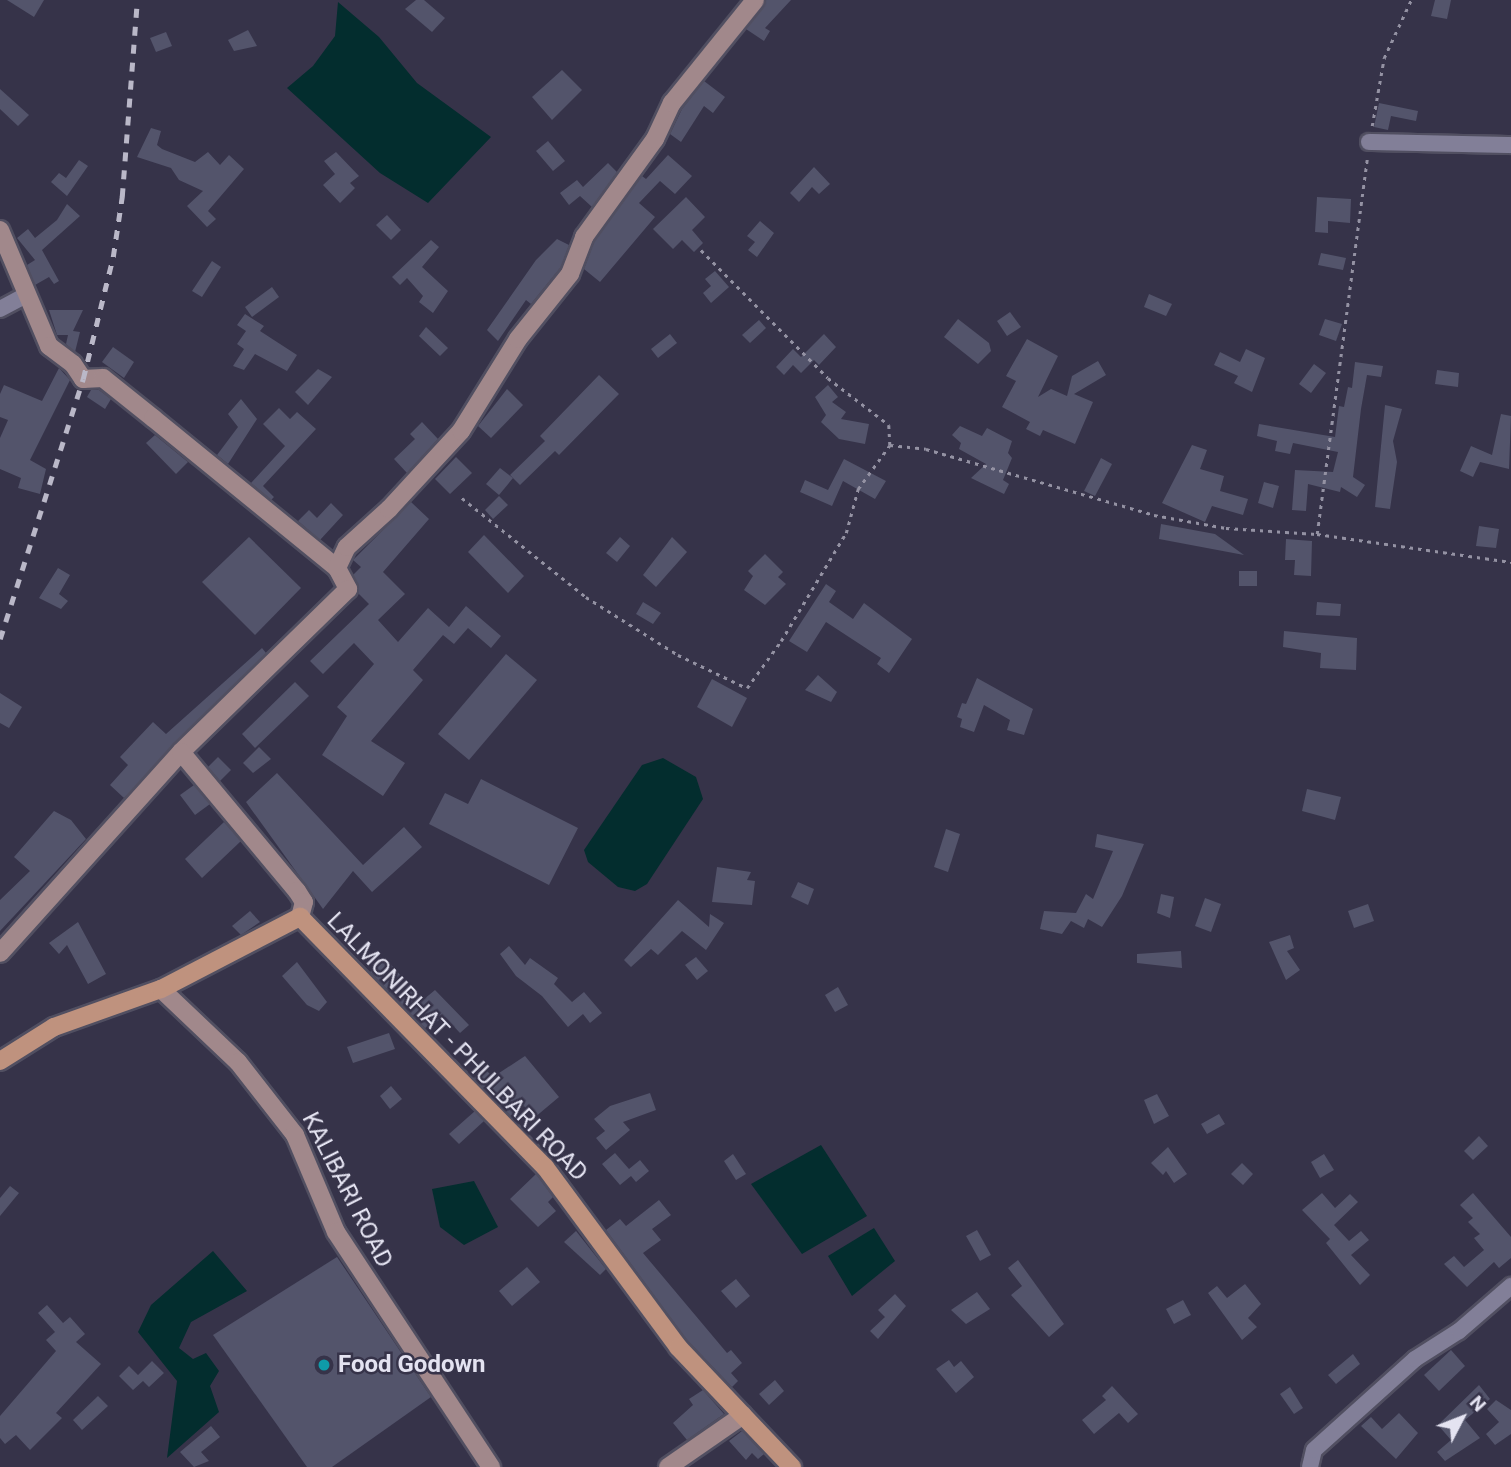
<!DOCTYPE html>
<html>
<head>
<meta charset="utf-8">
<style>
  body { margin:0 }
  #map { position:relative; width:1511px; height:1467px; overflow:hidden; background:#363349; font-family:Roboto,sans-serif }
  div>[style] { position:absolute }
  .water>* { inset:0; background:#032d2e }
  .building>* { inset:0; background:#53546b }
  .path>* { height:2.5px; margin-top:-1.25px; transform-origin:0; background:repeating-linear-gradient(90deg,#9492a3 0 3.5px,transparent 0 8.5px) }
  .roads { filter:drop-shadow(2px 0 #514f61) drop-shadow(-2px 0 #514f61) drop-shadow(0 2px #514f61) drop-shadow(0 -2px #514f61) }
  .street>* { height:16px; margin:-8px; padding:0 8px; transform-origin:8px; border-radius:8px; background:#827f98 }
  .secondary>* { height:18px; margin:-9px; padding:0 9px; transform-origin:9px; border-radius:9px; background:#a1888b }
  .primary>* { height:18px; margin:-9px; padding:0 9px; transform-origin:9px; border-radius:9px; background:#bf927e }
  .rail>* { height:4.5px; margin-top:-2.25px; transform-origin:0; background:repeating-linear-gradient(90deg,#bab8c8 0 9px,transparent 0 18px) }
  .dots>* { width:19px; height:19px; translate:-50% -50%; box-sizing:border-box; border:4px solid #363349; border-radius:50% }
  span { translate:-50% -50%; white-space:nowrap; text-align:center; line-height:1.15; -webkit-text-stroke:5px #363349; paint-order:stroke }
  .street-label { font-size:24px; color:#e4e3f1 }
  .poi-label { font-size:24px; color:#e4e3f1; font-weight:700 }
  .left { translate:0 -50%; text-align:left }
  .north { position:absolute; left:1427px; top:1383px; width:70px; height:70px; -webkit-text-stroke:5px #363349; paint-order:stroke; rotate:48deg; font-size:19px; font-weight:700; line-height:28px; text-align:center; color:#e4e3f1 }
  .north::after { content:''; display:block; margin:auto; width:24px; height:32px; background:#e4e3f1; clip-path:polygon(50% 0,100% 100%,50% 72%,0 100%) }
</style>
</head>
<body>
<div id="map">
  <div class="water">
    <div style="clip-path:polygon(338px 2px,379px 37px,417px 83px,491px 137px,428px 203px,380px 173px,287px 88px,313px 66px,335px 36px)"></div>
    <div style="clip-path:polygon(663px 758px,696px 777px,703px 799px,647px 884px,635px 891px,618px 887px,588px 862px,584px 850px,642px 765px)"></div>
    <div style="clip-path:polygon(821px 1145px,867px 1216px,802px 1254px,751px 1184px)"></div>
    <div style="clip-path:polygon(474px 1181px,498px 1227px,464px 1245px,440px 1227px,432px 1189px)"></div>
    <div style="clip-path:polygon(874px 1228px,895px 1261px,852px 1296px,828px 1256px)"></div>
    <div style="clip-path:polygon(213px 1251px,247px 1291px,191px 1322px,179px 1348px,193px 1359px,206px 1353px,219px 1371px,210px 1386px,219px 1412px,167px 1458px,177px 1381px,138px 1332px,151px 1305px)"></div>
  </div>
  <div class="building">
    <div style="clip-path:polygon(7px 0,44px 0,34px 17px)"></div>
    <div style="clip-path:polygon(416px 0,424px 0,445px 18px,432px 32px,405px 9px)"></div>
    <div style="clip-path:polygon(766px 0,791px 0,765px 28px,770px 31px,764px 41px,746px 29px)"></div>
    <div style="clip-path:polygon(1435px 0,1451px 0,1447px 19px,1431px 16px)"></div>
    <div style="clip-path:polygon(248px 30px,257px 46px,234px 51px,228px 40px)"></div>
    <div style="clip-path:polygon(166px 32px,172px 46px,156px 52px,150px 38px)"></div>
    <div style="clip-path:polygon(562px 70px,582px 90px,552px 120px,532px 97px)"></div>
    <div style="clip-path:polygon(704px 81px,725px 97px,713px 113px,704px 106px,681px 142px,670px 134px,682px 109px)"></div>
    <div style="clip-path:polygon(0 89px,29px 115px,18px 126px,0 109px)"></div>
    <div style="clip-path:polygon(1379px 103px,1418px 111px,1416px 121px,1391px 116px,1388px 130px,1374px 127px)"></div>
    <div style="clip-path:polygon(151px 128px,161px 131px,157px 145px,162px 149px,195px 162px,208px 152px,220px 165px,229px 155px,244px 169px,208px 211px,216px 219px,207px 227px,187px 206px,203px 191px,179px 180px,171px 168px,137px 157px)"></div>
    <div style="clip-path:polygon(548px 141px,565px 161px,553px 171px,536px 151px)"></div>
    <div style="clip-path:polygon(336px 152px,359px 176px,350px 183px,355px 188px,340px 203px,323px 185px,335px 174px,324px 161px)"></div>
    <div style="clip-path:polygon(668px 155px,692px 176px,675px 194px,660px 181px,639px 203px,655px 217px,600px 282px,584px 269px,594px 242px,642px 176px,646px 179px)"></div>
    <div style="clip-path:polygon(79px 160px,88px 166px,67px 196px,51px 182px,59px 173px,66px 178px)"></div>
    <div style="clip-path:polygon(608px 163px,617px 172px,592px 207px,580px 196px,569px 205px,560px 193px,577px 180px,583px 187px)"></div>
    <div style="clip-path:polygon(814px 167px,830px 184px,819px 194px,812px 187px,799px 202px,790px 193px)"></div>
    <div style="clip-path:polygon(686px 197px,705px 217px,692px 230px,703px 243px,694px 252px,682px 240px,673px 249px,653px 229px)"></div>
    <div style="clip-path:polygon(1317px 197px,1351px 199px,1350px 223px,1328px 221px,1328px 233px,1315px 232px)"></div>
    <div style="clip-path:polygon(67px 204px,80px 216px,42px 250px,59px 281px,54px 284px,49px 277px,35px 285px,27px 265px,35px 260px,17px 238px,28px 229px,35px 238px,57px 220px)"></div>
    <div style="clip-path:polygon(387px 215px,401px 230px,391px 240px,376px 225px)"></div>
    <div style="clip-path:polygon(760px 221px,774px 233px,757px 257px,748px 250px,755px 242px,747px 236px)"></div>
    <div style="clip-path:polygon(557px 239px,569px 245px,561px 267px,531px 304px,526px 300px,498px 341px,487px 330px,536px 260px)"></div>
    <div style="clip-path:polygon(431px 240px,439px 247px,422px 267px,448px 291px,433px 313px,419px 302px,423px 296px,407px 278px,400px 285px,392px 277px)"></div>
    <div style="clip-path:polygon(1321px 253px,1346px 258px,1343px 270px,1318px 265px)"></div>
    <div style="clip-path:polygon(212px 261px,221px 267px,202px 297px,192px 291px)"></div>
    <div style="clip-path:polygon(715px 271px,729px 287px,711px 303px,703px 293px,711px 286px,705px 279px)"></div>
    <div style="clip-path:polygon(272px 287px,279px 297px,252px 317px,245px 307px)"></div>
    <div style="clip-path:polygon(1149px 294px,1172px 304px,1166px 316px,1144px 307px)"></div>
    <div style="clip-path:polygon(49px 310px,83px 310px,73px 331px,80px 332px,75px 352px,66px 344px,68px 335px,57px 335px)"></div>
    <div style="clip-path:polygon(1010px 312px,1021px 327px,1007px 336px,997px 321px)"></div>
    <div style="clip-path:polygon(245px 314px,264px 326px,260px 331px,297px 355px,287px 371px,255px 354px,244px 370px,233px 366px,244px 349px,237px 344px,246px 331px,237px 325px)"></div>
    <div style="clip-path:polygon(958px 319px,989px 343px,991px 351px,978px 364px,944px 337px)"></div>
    <div style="clip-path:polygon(1325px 319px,1342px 324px,1336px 341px,1319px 335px)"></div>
    <div style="clip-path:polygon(759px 320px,766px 328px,750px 343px,742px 335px)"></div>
    <div style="clip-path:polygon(426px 327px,448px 348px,440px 356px,419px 336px)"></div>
    <div style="clip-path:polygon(670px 334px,677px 343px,658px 358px,651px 349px)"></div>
    <div style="clip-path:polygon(824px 334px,836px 347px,819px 365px,814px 360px,801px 373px,793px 365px,784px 375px,776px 367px,793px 349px,801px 357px)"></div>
    <div style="clip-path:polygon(1027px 339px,1058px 356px,1038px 397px,1051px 389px,1067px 396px,1072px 376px,1098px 361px,1106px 375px,1074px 394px,1093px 402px,1075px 444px,1043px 430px,1040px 436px,1026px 429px,1030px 422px,1002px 407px,1016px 381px,1006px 376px)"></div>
    <div style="clip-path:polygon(113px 347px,134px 362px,124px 378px,102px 362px)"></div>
    <div style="clip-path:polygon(1246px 349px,1265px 358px,1252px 392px,1234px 383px,1238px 376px,1214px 365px,1220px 352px,1240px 362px)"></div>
    <div style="clip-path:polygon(1355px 362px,1383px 366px,1381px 377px,1367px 375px,1361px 409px,1353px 477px,1365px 485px,1357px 497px,1341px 487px,1340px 492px,1308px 484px,1306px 511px,1292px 510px,1295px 470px,1333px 472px,1338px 452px,1293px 443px,1290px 454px,1275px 451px,1277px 441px,1257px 436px,1259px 424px,1335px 437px,1339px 406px,1344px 407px,1348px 387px,1352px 388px)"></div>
    <div style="clip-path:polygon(1314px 364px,1326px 373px,1311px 393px,1299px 384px)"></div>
    <div style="clip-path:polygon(59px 368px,70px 380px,30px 460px,46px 469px,40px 494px,18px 488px,21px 478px,0 469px,0 438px,8px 420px,0 417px,0 394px,4px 385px,42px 401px)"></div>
    <div style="clip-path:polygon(318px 369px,332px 377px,308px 405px,295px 392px)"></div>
    <div style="clip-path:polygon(1437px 370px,1459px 373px,1458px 387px,1435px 384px)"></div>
    <div style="clip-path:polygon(599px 375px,619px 394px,559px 455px,555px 451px,520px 485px,510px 475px,545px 441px,540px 436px)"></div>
    <div style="clip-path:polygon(828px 385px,838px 397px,832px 402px,846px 412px,841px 419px,869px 424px,865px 444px,839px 439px,821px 422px,826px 415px,815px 397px)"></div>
    <div style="clip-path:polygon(507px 389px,523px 405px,491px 438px,478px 426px)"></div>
    <div style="clip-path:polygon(91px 390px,99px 390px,111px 399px,105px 409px,87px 397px)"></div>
    <div style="clip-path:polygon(241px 399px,257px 419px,228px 464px,217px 455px,238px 427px,228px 414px)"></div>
    <div style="clip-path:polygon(1385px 405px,1402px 409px,1393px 441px,1397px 462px,1390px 509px,1375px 507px)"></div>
    <div style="clip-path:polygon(279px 408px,290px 419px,297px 412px,316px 429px,263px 486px,274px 497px,271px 500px,251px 483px,285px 446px,263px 424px)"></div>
    <div style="clip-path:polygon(1501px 414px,1511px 416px,1509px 469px,1480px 462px,1473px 477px,1460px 471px,1471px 446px,1492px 455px)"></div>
    <div style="clip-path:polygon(422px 422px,438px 439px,407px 473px,394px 459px,415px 439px,410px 434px)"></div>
    <div style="clip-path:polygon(960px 426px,982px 436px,987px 428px,1012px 441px,1008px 453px,1012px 458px,1003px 480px,1009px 484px,1004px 494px,971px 478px,986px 464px,959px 449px,961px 443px,952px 435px)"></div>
    <div style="clip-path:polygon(155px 435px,188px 462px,176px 474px,146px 443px)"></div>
    <div style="clip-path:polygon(1192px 445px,1207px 450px,1200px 469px,1224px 476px,1220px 491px,1248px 499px,1243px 515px,1212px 506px,1205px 522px,1162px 503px)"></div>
    <div style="clip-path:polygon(456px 457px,472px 473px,450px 494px,435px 479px)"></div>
    <div style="clip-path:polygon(1101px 458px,1112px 464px,1095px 496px,1084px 491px)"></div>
    <div style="clip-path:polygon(844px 459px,886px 481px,875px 499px,843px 481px,832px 506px,800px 492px,805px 480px,828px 490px)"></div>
    <div style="clip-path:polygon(500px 468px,513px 478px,499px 495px,486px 484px)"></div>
    <div style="clip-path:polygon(1264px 482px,1279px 486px,1273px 508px,1258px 503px)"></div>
    <div style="clip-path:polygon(499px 496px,508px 505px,493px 519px,485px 510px)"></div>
    <div style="clip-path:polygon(411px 502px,429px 519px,383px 572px,405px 594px,378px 620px,398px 642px,428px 608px,449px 627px,466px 606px,501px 636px,491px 648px,468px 628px,454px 644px,443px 635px,413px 670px,423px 680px,371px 741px,405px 763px,383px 796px,322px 755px,347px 716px,337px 707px,374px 664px,354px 643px,323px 674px,310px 661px,369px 604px,358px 593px,353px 575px,361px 567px,353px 560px)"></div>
    <div style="clip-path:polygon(331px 503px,343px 515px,320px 540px,298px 521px,309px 510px,317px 518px)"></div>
    <div style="clip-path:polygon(1161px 524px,1215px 534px,1244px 555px,1159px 539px)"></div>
    <div style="clip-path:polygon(1479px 526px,1499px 529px,1496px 548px,1476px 546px)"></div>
    <div style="clip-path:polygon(484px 535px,524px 576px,508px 593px,468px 552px)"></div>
    <div style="clip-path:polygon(249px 537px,301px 588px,255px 635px,202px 582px)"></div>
    <div style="clip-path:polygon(620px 537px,630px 546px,617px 562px,606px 553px)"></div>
    <div style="clip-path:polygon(672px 537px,687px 552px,656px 587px,643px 575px)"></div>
    <div style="clip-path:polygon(1286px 539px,1312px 541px,1311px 576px,1294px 575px,1295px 560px,1285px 560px)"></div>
    <div style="clip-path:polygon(765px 554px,783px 572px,778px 577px,786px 584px,765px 605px,744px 590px,753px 576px,748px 571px)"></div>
    <div style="clip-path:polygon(58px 568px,70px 575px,59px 594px,68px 601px,61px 609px,39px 598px)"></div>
    <div style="clip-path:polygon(1239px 571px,1257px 571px,1257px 586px,1239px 586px)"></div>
    <div style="clip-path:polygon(826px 584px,836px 591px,829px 602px,853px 619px,864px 603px,912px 639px,889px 673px,877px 664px,881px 658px,826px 622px,807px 652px,789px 641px)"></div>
    <div style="clip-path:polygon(643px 602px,661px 613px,653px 624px,636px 614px)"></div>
    <div style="clip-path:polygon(1317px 602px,1341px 604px,1340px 616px,1316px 615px)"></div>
    <div style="clip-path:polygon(1284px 631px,1357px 638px,1356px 670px,1320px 668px,1321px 653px,1283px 647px)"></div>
    <div style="clip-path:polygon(262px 648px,266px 653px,124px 798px,110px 785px,128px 765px,120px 757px,153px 722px,166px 734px)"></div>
    <div style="clip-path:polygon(506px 654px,537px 680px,469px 760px,438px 734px)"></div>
    <div style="clip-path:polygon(818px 675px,837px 692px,831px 702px,805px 690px)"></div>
    <div style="clip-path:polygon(977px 678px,1033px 709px,1024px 735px,1007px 730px,1010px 720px,984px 705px,974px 732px,960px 727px,962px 719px,957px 717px,962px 703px,966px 704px)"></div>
    <div style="clip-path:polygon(712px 679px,747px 698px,732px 727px,697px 707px)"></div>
    <div style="clip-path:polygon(295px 682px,309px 696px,255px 748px,242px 734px)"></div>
    <div style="clip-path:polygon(0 693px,22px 707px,9px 728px,0 723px)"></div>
    <div style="clip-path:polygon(259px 747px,271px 759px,253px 773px,243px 763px)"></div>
    <div style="clip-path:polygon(218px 757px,231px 770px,220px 781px,208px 767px)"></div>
    <div style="clip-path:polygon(277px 773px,363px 865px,404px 827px,422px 847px,372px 892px,353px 871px,323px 909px,246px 802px)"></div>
    <div style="clip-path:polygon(481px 779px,578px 828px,549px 885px,429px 824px,445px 793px,468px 804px)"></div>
    <div style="clip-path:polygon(194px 785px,210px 804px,195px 815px,180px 795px)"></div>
    <div style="clip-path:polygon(1307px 789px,1341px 797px,1335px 820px,1302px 811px)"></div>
    <div style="clip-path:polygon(54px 811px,71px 820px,86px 839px,0 931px,0 900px,30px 871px,14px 857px)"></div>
    <div style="clip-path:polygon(224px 822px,241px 841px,202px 878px,185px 859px)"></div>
    <div style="clip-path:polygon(946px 829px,960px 834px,948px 872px,934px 867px)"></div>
    <div style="clip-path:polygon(1097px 834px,1144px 844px,1122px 896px,1102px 927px,1088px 919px,1084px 928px,1071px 921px,1062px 934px,1040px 929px,1044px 911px,1076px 913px,1086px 894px,1093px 899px,1113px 851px,1095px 847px)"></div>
    <div style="clip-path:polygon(717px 867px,751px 872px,747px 880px,755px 881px,752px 905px,712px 902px)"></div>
    <div style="clip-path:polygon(798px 882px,814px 889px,808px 905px,791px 897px)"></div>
    <div style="clip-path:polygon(1161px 894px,1174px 897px,1170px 918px,1157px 913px)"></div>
    <div style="clip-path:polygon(1205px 898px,1221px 904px,1211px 932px,1195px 926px)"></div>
    <div style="clip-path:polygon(678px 900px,709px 927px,710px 914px,724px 923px,706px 950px,682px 931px,658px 955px,651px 949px,631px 967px,624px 960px)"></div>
    <div style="clip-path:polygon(1368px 904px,1374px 921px,1354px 928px,1348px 911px)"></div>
    <div style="clip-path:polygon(250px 911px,260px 922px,241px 935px,232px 926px)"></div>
    <div style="clip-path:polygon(78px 922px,106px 974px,88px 984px,67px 945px,59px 954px,49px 943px)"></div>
    <div style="clip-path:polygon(1290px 935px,1294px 948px,1287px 951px,1300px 970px,1286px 980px,1269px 942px)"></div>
    <div style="clip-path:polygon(509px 946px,525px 965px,530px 958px,558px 978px,554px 984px,572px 1002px,584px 992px,602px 1013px,590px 1023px,583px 1014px,568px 1027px,542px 996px,516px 976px,500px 954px)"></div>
    <div style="clip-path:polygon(1181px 951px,1182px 968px,1137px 963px,1137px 954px)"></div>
    <div style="clip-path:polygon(696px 957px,708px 971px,697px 980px,685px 965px)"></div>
    <div style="clip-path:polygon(385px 958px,423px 1000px,435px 990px,469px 1025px,460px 1033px,445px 1017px,425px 1028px,370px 972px)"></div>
    <div style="clip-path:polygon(297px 962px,327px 1002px,319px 1011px,307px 1005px,282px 976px)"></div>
    <div style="clip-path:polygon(838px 987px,848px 1005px,835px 1012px,825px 995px)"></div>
    <div style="clip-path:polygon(389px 1033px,395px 1049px,353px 1063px,347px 1047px)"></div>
    <div style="clip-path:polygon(525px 1056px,559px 1097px,534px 1118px,524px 1106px,511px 1116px,474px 1078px,484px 1068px,493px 1077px)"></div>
    <div style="clip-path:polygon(391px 1086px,402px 1099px,390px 1109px,380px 1096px)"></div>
    <div style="clip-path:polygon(650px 1093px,656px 1110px,623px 1122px,630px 1130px,606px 1150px,596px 1138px,605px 1131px,594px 1119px,610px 1106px)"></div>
    <div style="clip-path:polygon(1157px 1094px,1169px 1116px,1154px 1124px,1144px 1100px)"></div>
    <div style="clip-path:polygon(475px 1111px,484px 1121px,459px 1144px,449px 1134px)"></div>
    <div style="clip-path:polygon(1219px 1114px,1225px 1124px,1207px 1134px,1201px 1124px)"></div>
    <div style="clip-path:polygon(1479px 1136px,1488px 1146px,1473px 1160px,1464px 1151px)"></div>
    <div style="clip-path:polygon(1168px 1147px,1187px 1174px,1174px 1183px,1166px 1171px,1163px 1175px,1151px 1163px)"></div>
    <div style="clip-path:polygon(615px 1153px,629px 1169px,640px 1160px,649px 1171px,636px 1182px,631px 1176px,620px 1185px,602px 1164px)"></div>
    <div style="clip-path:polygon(733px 1154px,746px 1174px,736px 1180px,724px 1161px)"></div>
    <div style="clip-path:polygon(1324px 1154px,1334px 1170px,1320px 1178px,1311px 1162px)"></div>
    <div style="clip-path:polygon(1242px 1163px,1253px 1174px,1243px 1185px,1231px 1174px)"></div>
    <div style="clip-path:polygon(536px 1174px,553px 1197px,548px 1202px,556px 1211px,538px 1227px,510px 1199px)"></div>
    <div style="clip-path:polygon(10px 1186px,19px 1193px,0 1216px,0 1198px)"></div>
    <div style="clip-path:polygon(1322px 1193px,1335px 1208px,1350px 1194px,1358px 1202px,1334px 1225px,1349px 1241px,1361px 1231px,1369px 1240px,1351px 1255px,1370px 1275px,1360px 1285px,1326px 1243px,1330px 1239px,1302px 1210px)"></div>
    <div style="clip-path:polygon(1473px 1193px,1511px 1237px,1511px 1258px,1499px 1268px,1494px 1262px,1467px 1287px,1444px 1264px,1454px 1256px,1464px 1267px,1484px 1250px,1474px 1238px,1480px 1234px,1468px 1222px,1473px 1218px,1460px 1205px)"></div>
    <div style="clip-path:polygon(659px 1200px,671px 1215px,652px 1229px,661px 1240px,643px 1253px,727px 1353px,731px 1350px,742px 1363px,731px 1373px,738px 1381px,732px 1387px,687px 1340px,606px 1230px,620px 1219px,626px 1226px)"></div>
    <div style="clip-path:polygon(977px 1230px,991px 1255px,980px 1261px,966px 1236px)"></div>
    <div style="clip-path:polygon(576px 1231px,606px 1269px,600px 1275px,564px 1242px)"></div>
    <div style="clip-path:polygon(337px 1257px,431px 1397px,332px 1467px,307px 1467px,213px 1335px)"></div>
    <div style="clip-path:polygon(1018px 1260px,1064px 1324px,1049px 1337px,1011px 1295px,1022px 1286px,1008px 1268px)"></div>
    <div style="clip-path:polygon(527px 1267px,540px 1282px,512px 1306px,499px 1291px)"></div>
    <div style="clip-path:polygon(736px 1279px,750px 1296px,736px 1308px,721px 1291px)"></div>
    <div style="clip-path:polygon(1245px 1284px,1261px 1304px,1248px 1318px,1257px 1327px,1242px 1340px,1208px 1293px,1217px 1286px,1227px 1298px)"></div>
    <div style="clip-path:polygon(977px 1292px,990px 1309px,966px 1324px,951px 1310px)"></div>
    <div style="clip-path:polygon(895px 1294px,906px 1306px,878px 1339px,870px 1331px,885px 1317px,878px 1310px)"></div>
    <div style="clip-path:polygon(1183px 1300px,1191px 1315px,1174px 1324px,1166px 1309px)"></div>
    <div style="clip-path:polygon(47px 1305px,63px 1323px,70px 1317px,85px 1334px,76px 1342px,101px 1364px,56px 1413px,62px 1418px,30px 1450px,16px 1435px,5px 1444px,0 1438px,0 1416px,56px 1351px,46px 1340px,55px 1332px,38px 1313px)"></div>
    <div style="clip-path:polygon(1451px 1350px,1465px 1366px,1439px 1391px,1424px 1375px)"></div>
    <div style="clip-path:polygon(1353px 1354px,1360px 1364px,1336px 1384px,1328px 1375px)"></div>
    <div style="clip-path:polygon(949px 1360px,954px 1367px,961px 1361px,974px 1377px,956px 1393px,936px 1369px)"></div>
    <div style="clip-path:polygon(152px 1361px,164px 1373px,149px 1387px,143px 1381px,133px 1390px,119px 1376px,129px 1366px,138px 1375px)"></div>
    <div style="clip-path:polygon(775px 1380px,784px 1391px,769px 1405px,759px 1394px)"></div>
    <div style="clip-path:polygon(1479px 1385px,1490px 1399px,1465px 1420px,1480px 1438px,1445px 1461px,1437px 1452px,1451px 1440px,1438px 1425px)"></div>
    <div style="clip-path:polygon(1112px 1386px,1138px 1414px,1128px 1423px,1119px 1413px,1094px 1434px,1082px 1420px,1106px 1400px,1102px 1396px)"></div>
    <div style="clip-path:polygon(1290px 1387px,1303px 1408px,1294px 1414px,1280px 1394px)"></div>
    <div style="clip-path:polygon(703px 1390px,724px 1414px,687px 1440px,673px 1423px,693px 1405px,689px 1399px)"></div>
    <div style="clip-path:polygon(98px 1396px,108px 1406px,82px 1430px,73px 1420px)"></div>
    <div style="clip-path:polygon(1496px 1400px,1511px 1410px,1511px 1434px,1495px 1445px,1486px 1434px,1499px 1422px,1487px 1409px)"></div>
    <div style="clip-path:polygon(1399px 1413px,1418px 1433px,1396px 1459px,1361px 1426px,1371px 1417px,1382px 1429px)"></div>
    <div style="clip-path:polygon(211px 1426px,220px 1437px,201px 1452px,209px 1461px,194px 1467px,180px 1452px)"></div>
    <div style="clip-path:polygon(742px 1431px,764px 1454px,758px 1459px,752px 1453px,746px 1460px,729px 1441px)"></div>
  </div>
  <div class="path">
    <div style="left:1372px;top:126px;width:69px;rotate:-80deg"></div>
    <div style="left:1384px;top:58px;width:64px;rotate:-65deg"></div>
    <div style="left:701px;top:250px;width:180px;rotate:45.2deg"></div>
    <div style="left:828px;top:378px;width:77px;rotate:37.6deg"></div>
    <div style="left:889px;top:425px;width:20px;rotate:87deg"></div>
    <div style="left:462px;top:498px;width:159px;rotate:38.6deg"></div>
    <div style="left:586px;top:597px;width:109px;rotate:32.2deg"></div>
    <div style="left:678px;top:655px;width:76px;rotate:25.6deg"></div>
    <div style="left:747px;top:688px;width:58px;rotate:-54.1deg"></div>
    <div style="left:781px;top:641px;width:126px;rotate:-59deg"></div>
    <div style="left:846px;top:533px;width:46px;rotate:-74.7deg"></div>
    <div style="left:858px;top:489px;width:54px;rotate:-54deg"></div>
    <div style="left:890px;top:445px;width:36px;rotate:6deg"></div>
    <div style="left:926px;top:449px;width:237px;rotate:16.1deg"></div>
    <div style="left:1154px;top:515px;width:73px;rotate:10.2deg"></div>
    <div style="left:1226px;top:528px;width:91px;rotate:3.8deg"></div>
    <div style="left:1317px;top:534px;width:196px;rotate:8.2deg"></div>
    <div style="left:1317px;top:534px;width:380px;rotate:-82.4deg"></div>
  </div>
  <div class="roads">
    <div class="street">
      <div style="left:1369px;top:142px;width:142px;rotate:1.2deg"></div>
      <div style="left:0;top:309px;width:30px;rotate:-28deg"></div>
      <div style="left:1310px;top:1467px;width:17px;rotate:-77deg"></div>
      <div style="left:1314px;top:1450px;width:136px;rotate:-42deg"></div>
      <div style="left:1415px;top:1359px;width:52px;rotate:-32.5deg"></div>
      <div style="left:1459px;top:1331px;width:69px;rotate:-40.9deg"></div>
    </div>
    <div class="secondary">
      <div style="left:0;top:230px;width:126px;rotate:67.1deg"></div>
      <div style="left:49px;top:346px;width:30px;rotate:37deg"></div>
      <div style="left:73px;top:364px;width:18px;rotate:56deg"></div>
      <div style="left:83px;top:379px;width:20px;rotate:-3deg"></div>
      <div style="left:103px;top:378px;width:64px;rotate:38.7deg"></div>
      <div style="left:153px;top:418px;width:237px;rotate:39.2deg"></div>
      <div style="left:337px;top:568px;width:24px;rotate:62deg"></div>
      <div style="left:348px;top:589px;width:233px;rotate:135.7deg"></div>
      <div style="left:181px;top:752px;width:270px;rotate:132deg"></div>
      <div style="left:337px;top:568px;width:23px;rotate:-65deg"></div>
      <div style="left:347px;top:547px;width:57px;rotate:-42.1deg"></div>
      <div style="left:389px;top:509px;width:106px;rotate:-47.3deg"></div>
      <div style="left:461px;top:431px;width:108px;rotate:-58.2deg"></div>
      <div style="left:518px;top:339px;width:83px;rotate:-51.3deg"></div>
      <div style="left:570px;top:274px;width:40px;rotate:-69deg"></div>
      <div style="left:584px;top:237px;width:121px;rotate:-54.1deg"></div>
      <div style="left:655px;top:139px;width:40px;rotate:-65deg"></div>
      <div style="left:672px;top:103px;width:132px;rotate:-51.1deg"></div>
      <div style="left:181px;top:752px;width:181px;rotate:50.2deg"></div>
      <div style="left:297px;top:891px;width:13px;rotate:58deg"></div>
      <div style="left:304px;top:902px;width:16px;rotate:105deg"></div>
      <div style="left:161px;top:989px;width:106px;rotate:43.5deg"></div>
      <div style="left:238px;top:1062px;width:93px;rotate:52deg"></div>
      <div style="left:295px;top:1135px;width:105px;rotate:67.1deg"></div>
      <div style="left:336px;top:1232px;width:282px;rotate:56.6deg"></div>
      <div style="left:668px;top:1467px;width:91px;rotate:-34.7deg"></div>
    </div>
    <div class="primary">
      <div style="left:0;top:1061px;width:64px;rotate:-32.2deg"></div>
      <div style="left:54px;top:1027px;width:114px;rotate:-19.6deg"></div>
      <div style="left:161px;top:989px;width:157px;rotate:-27.4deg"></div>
      <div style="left:300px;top:917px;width:350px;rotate:45.6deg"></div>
      <div style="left:545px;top:1167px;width:224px;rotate:53.5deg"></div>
      <div style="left:678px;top:1347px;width:166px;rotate:46.5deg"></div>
    </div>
  </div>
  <div class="rail">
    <div style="left:0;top:639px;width:273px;rotate:-72.3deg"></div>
    <div style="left:83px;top:379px;width:126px;rotate:-76.2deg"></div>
    <div style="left:113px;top:257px;width:61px;rotate:-81.5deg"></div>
    <div style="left:122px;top:197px;width:198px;rotate:-85.6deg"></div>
  </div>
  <div class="dots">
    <div style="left:324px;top:1365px;background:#0f9aa8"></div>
  </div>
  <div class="street-label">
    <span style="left:457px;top:1047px;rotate:46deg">LALMONIRHAT - PHULBARI ROAD</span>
    <span style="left:347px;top:1190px;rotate:63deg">KALIBARI ROAD</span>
  </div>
  <div class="poi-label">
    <span class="left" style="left:338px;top:1365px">Food Godown</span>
  </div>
  <div class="north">N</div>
</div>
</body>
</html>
